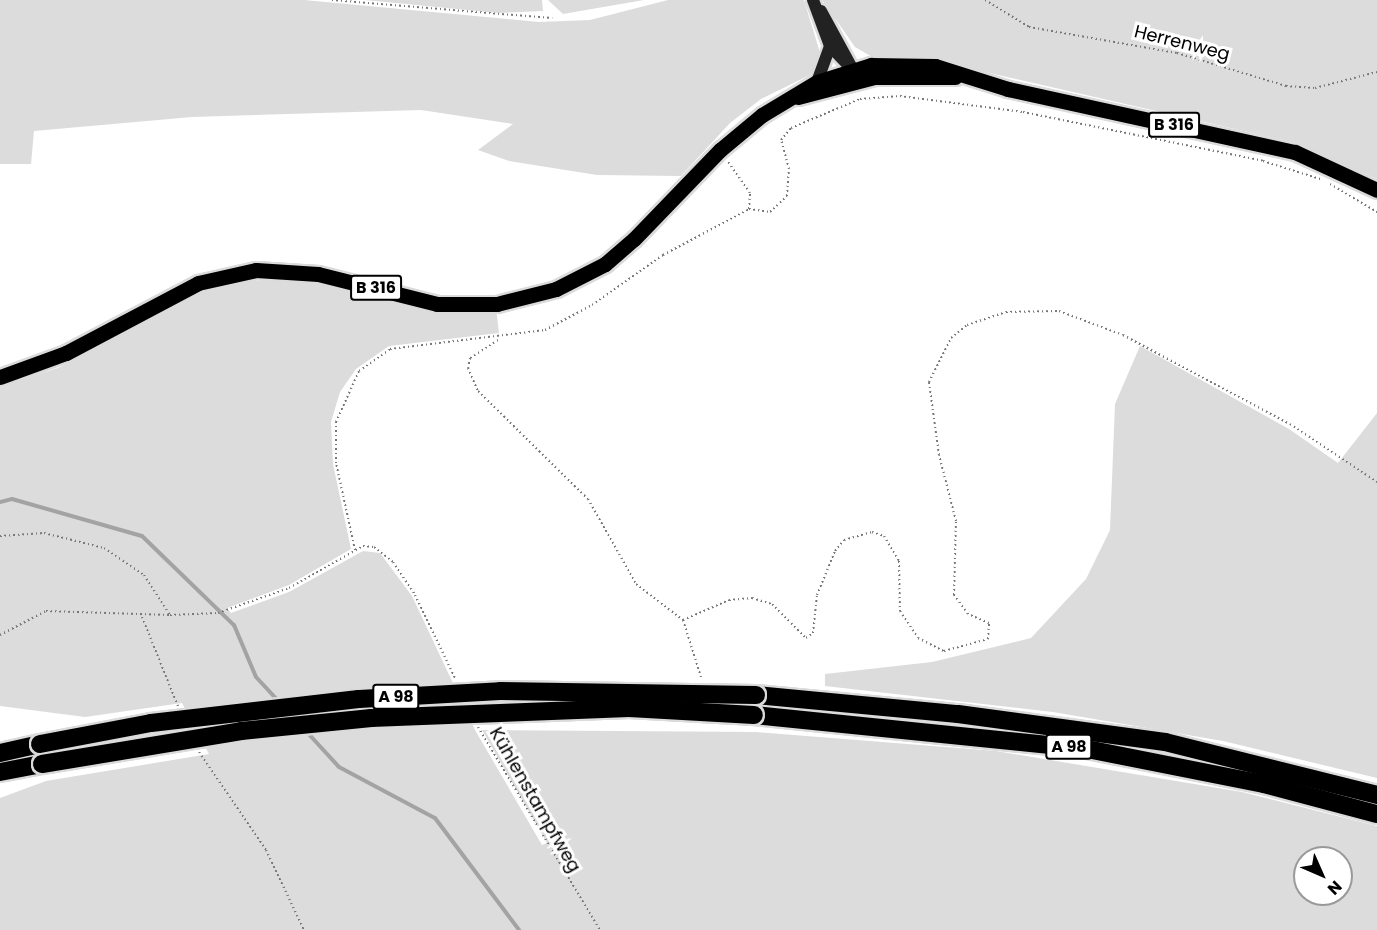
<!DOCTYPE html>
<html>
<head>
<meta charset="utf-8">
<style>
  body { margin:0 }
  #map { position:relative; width:1377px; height:930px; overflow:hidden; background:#fff; font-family:Poppins,sans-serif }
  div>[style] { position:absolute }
  .green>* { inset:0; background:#dcdcdc }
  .stream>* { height:4px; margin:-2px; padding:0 2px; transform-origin:2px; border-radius:2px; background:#a3a3a3 }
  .path>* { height:2px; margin-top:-1px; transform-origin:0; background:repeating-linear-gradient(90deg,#777 0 1.5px,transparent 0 4.5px) }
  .roads { filter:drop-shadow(2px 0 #dbdbdb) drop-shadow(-2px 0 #dbdbdb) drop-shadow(0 2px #dbdbdb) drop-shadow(0 -2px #dbdbdb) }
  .secondary>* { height:12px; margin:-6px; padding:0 6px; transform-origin:6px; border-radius:6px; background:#222 }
  .primary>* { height:15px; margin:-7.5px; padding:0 7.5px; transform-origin:7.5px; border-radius:7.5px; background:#000 }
  .highway>* { height:18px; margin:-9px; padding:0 9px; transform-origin:9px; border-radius:9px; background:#000 }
  .bridges { filter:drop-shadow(2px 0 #dbdbdb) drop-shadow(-2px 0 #dbdbdb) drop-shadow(0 2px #dbdbdb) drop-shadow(0 -2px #dbdbdb) }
  .highway-bridge>* { height:18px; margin:-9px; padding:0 9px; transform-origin:9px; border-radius:9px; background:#000 }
  span { translate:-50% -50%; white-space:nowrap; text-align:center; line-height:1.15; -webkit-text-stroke:6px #fff; paint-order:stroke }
  .shield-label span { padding:2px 4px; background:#fff; border:2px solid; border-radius:4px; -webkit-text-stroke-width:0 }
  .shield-label { font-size:16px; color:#000; font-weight:700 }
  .street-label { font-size:18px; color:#000 }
  .north { position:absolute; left:1293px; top:846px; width:60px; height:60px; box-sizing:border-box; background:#fff; border:2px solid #999; border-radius:50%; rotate:135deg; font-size:16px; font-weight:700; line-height:24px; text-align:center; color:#000 }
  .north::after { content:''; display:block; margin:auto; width:21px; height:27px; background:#000; clip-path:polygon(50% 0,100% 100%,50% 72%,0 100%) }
</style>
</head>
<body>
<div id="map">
  <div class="green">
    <div style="clip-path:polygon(0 0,304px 0,539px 22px,590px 20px,668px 0,804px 0,821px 56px,810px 75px,761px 99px,730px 123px,681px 176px,597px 175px,509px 161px,478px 150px,513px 124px,421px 110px,192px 117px,34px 131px,31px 164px,0 164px)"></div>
    <div style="clip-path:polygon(365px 0,542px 0,543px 11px,498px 13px)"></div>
    <div style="clip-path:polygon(548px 0,644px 0,563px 14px)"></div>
    <div style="clip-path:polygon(822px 0,1377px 0,1377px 179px,1292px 142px,941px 62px,874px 58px,855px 47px)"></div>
    <div style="clip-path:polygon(evenodd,282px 277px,496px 308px,499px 333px,389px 346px,356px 369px,340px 392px,331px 422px,333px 464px,351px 549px,289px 585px,227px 608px,231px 613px,289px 592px,363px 551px,380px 553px,412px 596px,475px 730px,542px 845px,547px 843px,482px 730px,756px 732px,996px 751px,1242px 792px,1377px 826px,1377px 930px,0 930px,0 798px,46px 781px,209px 754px,182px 703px,85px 717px,0 706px,0 386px,58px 368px,208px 288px,282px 277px,1305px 858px,1341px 858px,1341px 894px,1305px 894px,1305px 858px)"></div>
    <div style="clip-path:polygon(1140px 346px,1289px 429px,1338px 463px,1377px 413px,1377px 778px,1223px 741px,1053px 712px,825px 686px,825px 674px,932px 662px,1031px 638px,1086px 579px,1110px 530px,1115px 404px)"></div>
  </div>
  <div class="stream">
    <div style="left:0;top:502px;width:12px;rotate:-14deg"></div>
    <div style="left:12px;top:499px;width:135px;rotate:15.9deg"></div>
    <div style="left:142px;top:536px;width:128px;rotate:44.1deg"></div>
    <div style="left:234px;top:625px;width:56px;rotate:67.1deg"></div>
    <div style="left:256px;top:677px;width:34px;rotate:47deg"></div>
    <div style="left:305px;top:730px;width:50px;rotate:47.4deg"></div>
    <div style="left:339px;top:767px;width:109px;rotate:28deg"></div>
    <div style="left:435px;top:818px;width:140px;rotate:53.1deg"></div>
  </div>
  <div class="path">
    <div style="left:332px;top:0;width:221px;rotate:4.7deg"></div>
    <div style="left:985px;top:0;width:52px;rotate:31.5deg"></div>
    <div style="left:1029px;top:27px;width:150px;rotate:10deg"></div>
    <div style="left:1177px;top:53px;width:114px;rotate:16.8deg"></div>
    <div style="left:1286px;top:86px;width:29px;rotate:4deg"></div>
    <div style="left:1315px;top:88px;width:64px;rotate:-14.5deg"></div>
    <div style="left:1330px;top:184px;width:55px;rotate:30.8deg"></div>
    <div style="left:749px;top:209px;width:21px;rotate:8deg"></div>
    <div style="left:770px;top:212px;width:23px;rotate:-43deg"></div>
    <div style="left:787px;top:196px;width:27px;rotate:-86deg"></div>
    <div style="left:789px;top:169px;width:30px;rotate:-105deg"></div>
    <div style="left:781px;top:140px;width:16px;rotate:-50deg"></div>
    <div style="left:791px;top:128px;width:75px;rotate:-22.8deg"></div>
    <div style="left:860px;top:99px;width:40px;rotate:-4.3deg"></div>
    <div style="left:900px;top:96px;width:124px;rotate:7.4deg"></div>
    <div style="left:1023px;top:112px;width:245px;rotate:11.5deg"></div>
    <div style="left:1263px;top:161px;width:60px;rotate:17.5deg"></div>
    <div style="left:498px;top:340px;width:33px;rotate:147deg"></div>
    <div style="left:470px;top:358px;width:10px;rotate:101deg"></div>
    <div style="left:468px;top:368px;width:25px;rotate:67deg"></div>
    <div style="left:478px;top:391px;width:154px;rotate:44.5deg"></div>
    <div style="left:588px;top:499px;width:98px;rotate:60.5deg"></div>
    <div style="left:636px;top:584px;width:59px;rotate:37.5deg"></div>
    <div style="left:683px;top:620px;width:60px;rotate:72.5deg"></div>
    <div style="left:0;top:536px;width:44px;rotate:-3.9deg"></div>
    <div style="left:44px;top:533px;width:62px;rotate:14deg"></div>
    <div style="left:104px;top:548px;width:48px;rotate:34deg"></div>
    <div style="left:144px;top:575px;width:48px;rotate:57deg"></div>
    <div style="left:170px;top:615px;width:48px;rotate:-2.4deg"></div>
    <div style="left:218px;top:613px;width:75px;rotate:-19.4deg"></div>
    <div style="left:289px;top:588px;width:85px;rotate:-29.6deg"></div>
    <div style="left:363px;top:546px;width:11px;rotate:5deg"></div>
    <div style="left:374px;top:547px;width:24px;rotate:38deg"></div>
    <div style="left:393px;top:562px;width:40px;rotate:56deg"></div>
    <div style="left:415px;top:595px;width:92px;rotate:64.3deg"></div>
    <div style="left:355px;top:550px;width:89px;rotate:-102.3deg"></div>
    <div style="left:336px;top:463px;width:41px;rotate:-90deg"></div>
    <div style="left:336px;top:422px;width:56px;rotate:-65.7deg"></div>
    <div style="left:359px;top:371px;width:38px;rotate:-35deg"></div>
    <div style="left:390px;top:349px;width:156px;rotate:-7deg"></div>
    <div style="left:545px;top:330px;width:53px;rotate:-28deg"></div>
    <div style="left:592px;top:305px;width:87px;rotate:-35.2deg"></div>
    <div style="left:663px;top:255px;width:98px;rotate:-28.1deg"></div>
    <div style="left:749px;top:209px;width:16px;rotate:-86deg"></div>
    <div style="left:750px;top:193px;width:39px;rotate:-125deg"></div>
    <div style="left:142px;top:617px;width:96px;rotate:68deg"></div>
    <div style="left:683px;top:620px;width:50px;rotate:-23.5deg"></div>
    <div style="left:729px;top:600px;width:23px;rotate:-5deg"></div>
    <div style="left:752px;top:598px;width:21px;rotate:17deg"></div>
    <div style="left:772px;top:604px;width:48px;rotate:45deg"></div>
    <div style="left:806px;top:638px;width:9px;rotate:-36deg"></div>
    <div style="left:813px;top:633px;width:38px;rotate:-84deg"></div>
    <div style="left:817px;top:595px;width:48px;rotate:-67.8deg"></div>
    <div style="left:835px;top:551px;width:14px;rotate:-51deg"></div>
    <div style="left:844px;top:540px;width:29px;rotate:-16deg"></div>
    <div style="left:872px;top:532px;width:13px;rotate:18deg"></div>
    <div style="left:884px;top:536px;width:29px;rotate:59deg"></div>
    <div style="left:899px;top:561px;width:50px;rotate:88.9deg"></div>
    <div style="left:900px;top:611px;width:32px;rotate:56deg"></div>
    <div style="left:918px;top:638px;width:29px;rotate:27deg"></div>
    <div style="left:944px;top:651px;width:46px;rotate:-15.3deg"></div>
    <div style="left:988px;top:639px;width:16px;rotate:-86deg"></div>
    <div style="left:989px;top:623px;width:23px;rotate:-157deg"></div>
    <div style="left:968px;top:614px;width:24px;rotate:-126deg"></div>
    <div style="left:954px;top:595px;width:74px;rotate:-88.5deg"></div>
    <div style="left:956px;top:521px;width:68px;rotate:-104.4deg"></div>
    <div style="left:939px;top:455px;width:74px;rotate:-97.8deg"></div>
    <div style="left:929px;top:382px;width:49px;rotate:-63.4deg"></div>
    <div style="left:951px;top:338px;width:21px;rotate:-39deg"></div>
    <div style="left:967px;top:325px;width:41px;rotate:-18.4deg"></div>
    <div style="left:1006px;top:312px;width:53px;rotate:-1.1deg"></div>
    <div style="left:1059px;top:311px;width:68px;rotate:20.6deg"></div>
    <div style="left:1123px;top:335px;width:189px;rotate:28.1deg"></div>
    <div style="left:1290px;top:424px;width:105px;rotate:33.7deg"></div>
    <div style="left:0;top:635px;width:52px;rotate:-27.6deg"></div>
    <div style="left:46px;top:611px;width:124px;rotate:1.8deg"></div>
    <div style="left:478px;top:727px;width:237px;rotate:59deg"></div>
    <div style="left:199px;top:752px;width:119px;rotate:55.6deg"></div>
    <div style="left:266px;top:850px;width:89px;rotate:64.6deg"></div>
  </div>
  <div class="roads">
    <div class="secondary">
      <div style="left:813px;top:0;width:49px;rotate:69.7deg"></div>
      <div style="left:830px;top:46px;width:33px;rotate:46deg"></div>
      <div style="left:821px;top:11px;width:67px;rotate:61.5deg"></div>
      <div style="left:817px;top:82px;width:38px;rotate:-70deg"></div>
    </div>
    <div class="primary">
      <div style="left:798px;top:97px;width:80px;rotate:-14.6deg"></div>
      <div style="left:875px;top:77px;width:80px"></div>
      <div style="left:0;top:377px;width:70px;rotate:-20deg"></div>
      <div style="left:66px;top:353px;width:149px;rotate:-27.9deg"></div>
      <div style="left:198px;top:283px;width:59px;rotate:-12.6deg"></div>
      <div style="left:256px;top:270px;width:62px;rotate:3.7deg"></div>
      <div style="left:318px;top:274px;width:123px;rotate:14.1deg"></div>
      <div style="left:437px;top:304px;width:60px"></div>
      <div style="left:497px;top:304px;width:61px;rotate:-14.3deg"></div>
      <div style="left:556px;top:289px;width:55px;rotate:-27deg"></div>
      <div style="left:605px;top:264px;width:38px;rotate:-41deg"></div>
      <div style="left:634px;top:239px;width:124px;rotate:-46deg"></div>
      <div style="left:720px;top:150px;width:55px;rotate:-39.8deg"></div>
      <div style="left:762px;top:115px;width:64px;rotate:-31deg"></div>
      <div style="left:817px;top:82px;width:57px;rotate:-17.5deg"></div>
      <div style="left:871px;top:65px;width:64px;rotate:0.9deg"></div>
      <div style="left:935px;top:66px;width:77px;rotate:17.5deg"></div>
      <div style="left:1008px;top:89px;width:294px;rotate:12.4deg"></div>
      <div style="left:1295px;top:152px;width:90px;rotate:24.9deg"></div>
    </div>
    <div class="highway">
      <div style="left:756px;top:695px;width:203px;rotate:5.4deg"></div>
      <div style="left:958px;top:714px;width:209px;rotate:7.7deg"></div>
      <div style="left:1165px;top:742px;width:219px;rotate:14deg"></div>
      <div style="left:754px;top:715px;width:335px;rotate:5.8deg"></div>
      <div style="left:1087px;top:749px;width:180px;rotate:11.2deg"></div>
      <div style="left:1264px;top:784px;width:117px;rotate:14.9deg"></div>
      <div style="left:0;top:753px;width:41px;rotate:-12.7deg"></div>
      <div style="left:0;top:772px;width:43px;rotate:-10.8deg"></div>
    </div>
  </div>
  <div class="bridges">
    <div class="highway-bridge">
      <div style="left:40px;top:744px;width:113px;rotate:-10.7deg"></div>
      <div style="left:151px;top:723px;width:209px;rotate:-6.6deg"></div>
      <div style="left:359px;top:699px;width:141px;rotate:-3.2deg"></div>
      <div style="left:500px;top:691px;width:256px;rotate:0.9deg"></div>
      <div style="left:42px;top:764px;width:202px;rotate:-9.4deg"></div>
      <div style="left:241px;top:731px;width:131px;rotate:-5.7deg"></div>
      <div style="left:371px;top:718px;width:258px;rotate:-2.2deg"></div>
      <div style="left:629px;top:708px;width:125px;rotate:3.2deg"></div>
    </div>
  </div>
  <div class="shield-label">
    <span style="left:1174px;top:125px">B 316</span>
    <span style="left:376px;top:288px">B 316</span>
    <span style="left:396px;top:697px">A 98</span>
    <span style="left:1069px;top:747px">A 98</span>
  </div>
  <div class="street-label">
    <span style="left:1182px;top:43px;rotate:14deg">Herrenweg</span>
    <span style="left:535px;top:800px;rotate:60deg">Kühlenstampfweg</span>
  </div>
  <div class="north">N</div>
</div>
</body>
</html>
